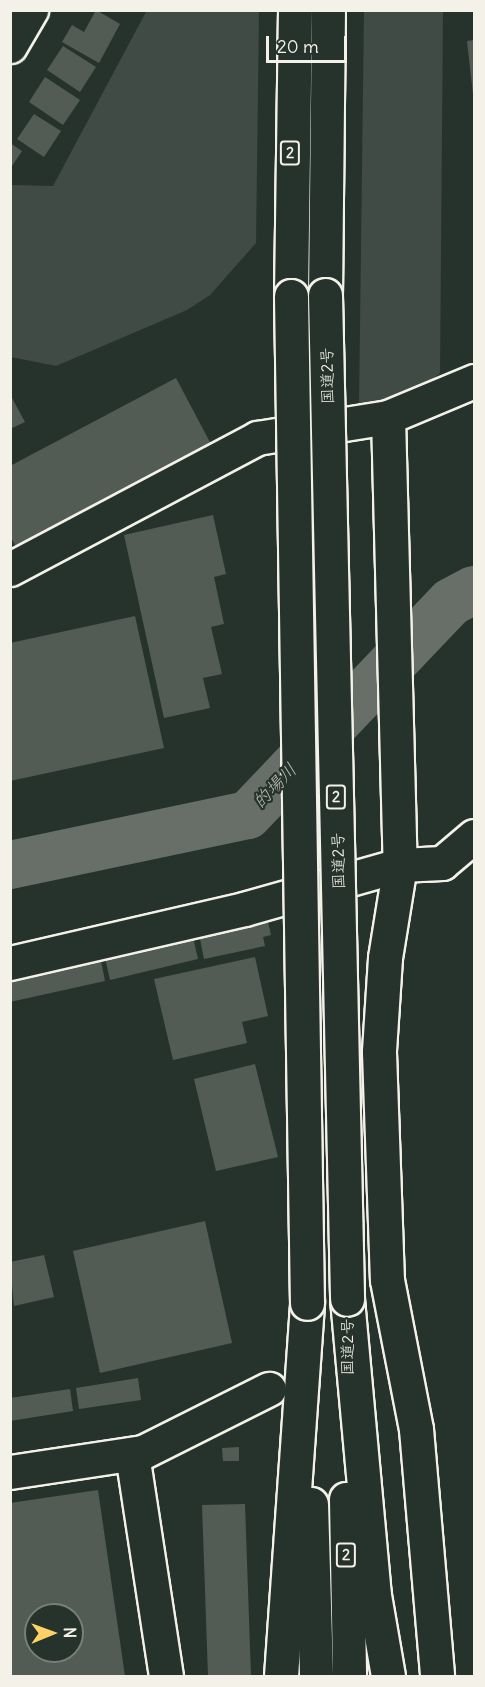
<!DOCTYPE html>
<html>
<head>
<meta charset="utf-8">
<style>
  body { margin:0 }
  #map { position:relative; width:485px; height:1687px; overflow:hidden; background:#26332d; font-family:Delius,"Klee One",sans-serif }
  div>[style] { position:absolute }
  .green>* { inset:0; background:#414b45 }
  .river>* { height:48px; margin:-24px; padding:0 24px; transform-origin:24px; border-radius:24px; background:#676f68 }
  .building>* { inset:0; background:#525c55 }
  .roads { filter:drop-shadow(2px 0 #f4f1e8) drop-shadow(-2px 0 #f4f1e8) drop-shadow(0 2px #f4f1e8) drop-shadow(0 -2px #f4f1e8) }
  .minor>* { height:33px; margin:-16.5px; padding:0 16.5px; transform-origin:16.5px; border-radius:16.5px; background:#26332d }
  .highway>* { height:33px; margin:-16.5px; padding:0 16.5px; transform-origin:16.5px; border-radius:16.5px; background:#26332d }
  .bridges { filter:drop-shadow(2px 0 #f4f1e8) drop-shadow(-2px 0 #f4f1e8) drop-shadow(0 2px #f4f1e8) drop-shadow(0 -2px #f4f1e8) }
  .highway-bridge>* { height:33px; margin:-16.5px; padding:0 16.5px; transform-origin:16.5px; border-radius:16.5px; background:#26332d }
  span { translate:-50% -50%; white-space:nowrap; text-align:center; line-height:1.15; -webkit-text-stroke:4.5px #26332d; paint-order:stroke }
  .shield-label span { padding:2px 4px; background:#26332d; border:2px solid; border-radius:4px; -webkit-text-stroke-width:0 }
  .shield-label { font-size:15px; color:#f4f1e8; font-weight:700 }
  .street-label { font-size:16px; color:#f4f1e8 }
  .water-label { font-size:18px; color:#bcbdb5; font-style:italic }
  .frame { position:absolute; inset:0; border:12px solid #f4f1e8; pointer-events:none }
  .north { position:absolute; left:24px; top:1603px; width:60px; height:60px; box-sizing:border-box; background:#26332d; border:2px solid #787f78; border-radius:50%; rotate:89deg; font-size:16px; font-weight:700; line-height:24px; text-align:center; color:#f4f1e8 }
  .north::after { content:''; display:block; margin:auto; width:21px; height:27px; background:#ffd166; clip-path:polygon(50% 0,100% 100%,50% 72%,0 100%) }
  .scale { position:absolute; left:266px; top:36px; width:81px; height:27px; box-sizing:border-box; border:3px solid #f4f1e8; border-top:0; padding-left:8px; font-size:18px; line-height:21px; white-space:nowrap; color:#f4f1e8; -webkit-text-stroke:4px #26332d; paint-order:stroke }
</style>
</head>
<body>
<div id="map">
  <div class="green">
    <div style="clip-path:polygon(147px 10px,259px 11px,256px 243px,210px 295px,187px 310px,56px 366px,11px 357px,11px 185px,53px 186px)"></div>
    <div style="clip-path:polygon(364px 11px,443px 11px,440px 373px,415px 395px,359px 408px)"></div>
  </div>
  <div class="river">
    <div style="left:10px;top:865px;width:243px;rotate:-11.9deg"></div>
    <div style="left:248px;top:815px;width:294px;rotate:-46.4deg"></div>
    <div style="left:451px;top:602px;width:26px;rotate:-28deg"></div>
  </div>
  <div class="building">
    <div style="clip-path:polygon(96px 10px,120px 24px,99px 63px,62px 42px,72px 25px,84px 32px)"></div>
    <div style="clip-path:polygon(474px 40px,474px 94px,473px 94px,467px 41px)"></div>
    <div style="clip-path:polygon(63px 46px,96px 67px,80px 92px,47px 70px)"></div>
    <div style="clip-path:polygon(45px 77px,80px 100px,63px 125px,29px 102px)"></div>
    <div style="clip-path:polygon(34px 114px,61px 131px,44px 157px,17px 139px)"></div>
    <div style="clip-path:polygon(10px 143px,22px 151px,10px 169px)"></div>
    <div style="clip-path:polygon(176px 378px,212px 446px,18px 550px,10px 536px,10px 466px)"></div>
    <div style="clip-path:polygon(12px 398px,25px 422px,10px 429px,10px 399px)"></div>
    <div style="clip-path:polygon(213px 515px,226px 574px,214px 577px,224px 624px,211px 627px,222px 674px,203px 678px,210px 708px,164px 718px,124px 535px)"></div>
    <div style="clip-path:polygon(135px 616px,164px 748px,10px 781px,10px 643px)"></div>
    <div style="clip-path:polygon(266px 914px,271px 935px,263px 937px,265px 946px,204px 959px,198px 929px)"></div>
    <div style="clip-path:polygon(191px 929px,198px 959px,110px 980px,103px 949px)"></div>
    <div style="clip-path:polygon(99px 951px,105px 981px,10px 1002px,10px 971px)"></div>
    <div style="clip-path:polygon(255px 957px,268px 1016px,242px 1022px,247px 1043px,173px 1060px,154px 979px)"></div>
    <div style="clip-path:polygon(255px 1064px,278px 1157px,216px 1171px,194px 1079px)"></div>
    <div style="clip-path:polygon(205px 1221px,232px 1343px,100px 1373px,73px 1251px)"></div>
    <div style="clip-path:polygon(44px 1255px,54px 1297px,14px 1306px,10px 1262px)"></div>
    <div style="clip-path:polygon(138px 1378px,141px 1400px,79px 1409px,76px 1388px)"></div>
    <div style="clip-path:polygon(70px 1389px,73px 1411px,10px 1421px,10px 1398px)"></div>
    <div style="clip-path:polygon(239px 1447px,239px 1461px,223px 1461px,222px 1448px)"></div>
    <div style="clip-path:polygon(evenodd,98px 1490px,125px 1676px,10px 1676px,10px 1503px,98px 1490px,36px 1615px,72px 1615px,72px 1651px,36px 1651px,36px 1615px)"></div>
    <div style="clip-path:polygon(245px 1504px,251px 1676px,208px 1676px,202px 1505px)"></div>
  </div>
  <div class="roads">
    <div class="minor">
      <div style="left:10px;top:46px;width:42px;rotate:-59.7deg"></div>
      <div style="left:388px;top:417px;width:448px;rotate:88.5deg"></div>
      <div style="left:400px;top:865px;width:94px;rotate:99.2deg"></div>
      <div style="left:385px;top:958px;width:94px;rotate:93.7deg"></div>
      <div style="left:379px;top:1052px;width:228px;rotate:88deg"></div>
      <div style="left:387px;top:1280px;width:152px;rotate:79deg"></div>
      <div style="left:416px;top:1429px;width:248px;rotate:85.1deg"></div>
      <div style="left:10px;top:569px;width:280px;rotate:-27.9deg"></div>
      <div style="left:257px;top:438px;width:133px;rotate:-9.1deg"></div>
      <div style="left:388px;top:417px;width:93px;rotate:-22.7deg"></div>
      <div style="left:10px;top:963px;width:240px;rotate:-13deg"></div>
      <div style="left:244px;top:909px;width:162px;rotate:-15.8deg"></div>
      <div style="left:400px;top:865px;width:42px;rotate:-2.7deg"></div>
      <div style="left:442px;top:863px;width:42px;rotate:-40.2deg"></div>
      <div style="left:132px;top:1454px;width:225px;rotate:81.3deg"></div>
      <div style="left:10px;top:1472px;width:134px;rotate:-8.6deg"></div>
      <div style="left:143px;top:1452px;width:141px;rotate:-26.6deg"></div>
    </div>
    <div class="highway">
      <div style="left:325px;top:295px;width:285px;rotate:-89.4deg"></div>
      <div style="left:291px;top:296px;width:286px;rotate:-89.2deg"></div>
      <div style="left:347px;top:1299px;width:297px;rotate:84.8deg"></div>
      <div style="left:374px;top:1595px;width:82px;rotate:80.2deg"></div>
      <div style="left:346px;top:1499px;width:177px;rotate:89deg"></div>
      <div style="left:311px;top:1504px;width:172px;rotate:88.3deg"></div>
      <div style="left:281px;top:1676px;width:374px;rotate:-86deg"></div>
    </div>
  </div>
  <div class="bridges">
    <div class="highway-bridge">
      <div style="left:325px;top:295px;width:1004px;rotate:88.74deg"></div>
      <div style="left:291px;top:296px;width:1007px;rotate:89.09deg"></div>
    </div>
  </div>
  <div class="shield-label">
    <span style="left:290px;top:153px">2</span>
    <span style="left:336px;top:797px">2</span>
    <span style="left:346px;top:1555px">2</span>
  </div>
  <div class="street-label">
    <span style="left:327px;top:376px;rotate:-91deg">国道2号</span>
    <span style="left:338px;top:861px;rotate:-91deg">国道2号</span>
    <span style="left:347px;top:1347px;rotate:-90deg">国道2号</span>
  </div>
  <div class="water-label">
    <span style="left:275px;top:786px;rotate:-46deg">的場川</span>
  </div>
  <div class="frame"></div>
  <div class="north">N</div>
  <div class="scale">20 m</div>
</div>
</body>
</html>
